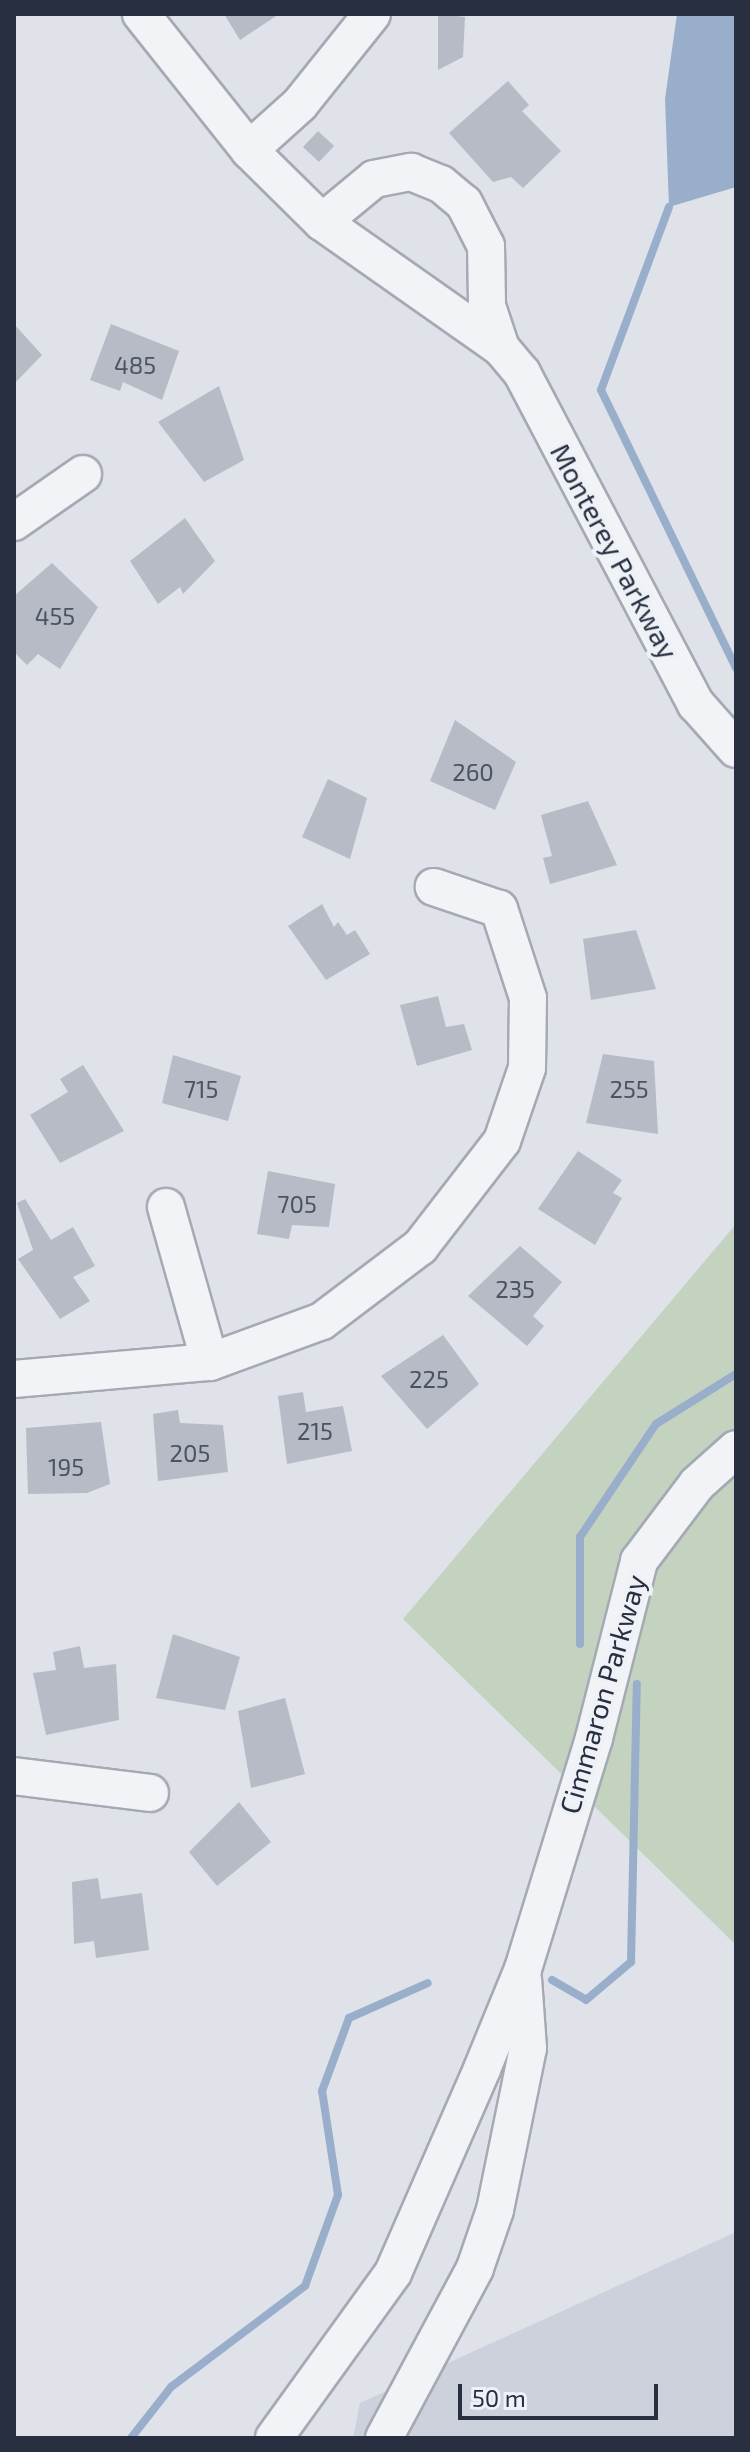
<!DOCTYPE html>
<html>
<head>
<meta charset="utf-8">
<style>
  body { margin:0 }
  #map { position:relative; width:750px; height:2452px; overflow:hidden; background:#dfe2e9; font-family:"Exo 2",sans-serif }
  div>[style] { position:absolute }
  .built>* { inset:0; background:#cdd1db }
  .green>* { inset:0; background:#c4d3c0 }
  .water>* { inset:0; background:#99aeca }
  .stream>* { height:8px; margin:-4px; padding:0 4px; transform-origin:4px; border-radius:4px; background:#99aeca }
  .building>* { inset:0; background:#b6bbc5 }
  .roads { filter:drop-shadow(2px 0 #a4a9b3) drop-shadow(-2px 0 #a4a9b3) drop-shadow(0 2px #a4a9b3) drop-shadow(0 -2px #a4a9b3) }
  .minor>* { height:36px; margin:-18px; padding:0 18px; transform-origin:18px; border-radius:18px; background:#f2f3f7 }
  span { translate:-50% -50%; white-space:nowrap; text-align:center; line-height:1.15; -webkit-text-stroke:8px #eef1f6; paint-order:stroke }
  .number-label { font-size:24px; color:#4b5261 }
  .number-label span { -webkit-text-stroke-width:0 }
  .street-label { font-size:28px; color:#272f40 }
  .frame { position:absolute; inset:0; border:16px solid #272f40; pointer-events:none }
  .scale { position:absolute; left:458px; top:2384px; width:200px; height:36px; box-sizing:border-box; border:4px solid #272f40; border-top:0; padding-left:10px; font-size:24px; line-height:28px; white-space:nowrap; color:#272f40; -webkit-text-stroke:6px #eef1f6; paint-order:stroke }
</style>
</head>
<body>
<div id="map">
  <div class="built">
    <div style="clip-path:polygon(736px 2232px,736px 2438px,353px 2438px,360px 2403px)"></div>
  </div>
  <div class="green">
    <div style="clip-path:polygon(736px 1224px,736px 1945px,403px 1619px)"></div>
  </div>
  <div class="water">
    <div style="clip-path:polygon(677px 14px,736px 14px,736px 187px,669px 207px,665px 99px)"></div>
  </div>
  <div class="stream">
    <div style="left:669px;top:207px;width:195px;rotate:110.4deg"></div>
    <div style="left:601px;top:390px;width:309px;rotate:64.1deg"></div>
    <div style="left:580px;top:1644px;width:107px;rotate:-90deg"></div>
    <div style="left:580px;top:1537px;width:136px;rotate:-56.1deg"></div>
    <div style="left:656px;top:1424px;width:94px;rotate:-32deg"></div>
    <div style="left:552px;top:1980px;width:39px;rotate:30deg"></div>
    <div style="left:586px;top:2000px;width:59px;rotate:-40.2deg"></div>
    <div style="left:631px;top:1962px;width:278px;rotate:-88.8deg"></div>
    <div style="left:131px;top:2438px;width:65px;rotate:-51.9deg"></div>
    <div style="left:171px;top:2387px;width:168px;rotate:-37deg"></div>
    <div style="left:305px;top:2286px;width:97px;rotate:-70.1deg"></div>
    <div style="left:338px;top:2195px;width:105px;rotate:-98.7deg"></div>
    <div style="left:322px;top:2091px;width:78px;rotate:-69.7deg"></div>
    <div style="left:349px;top:2018px;width:86px;rotate:-23.9deg"></div>
  </div>
  <div class="building">
    <div style="clip-path:polygon(224px 14px,279px 14px,240px 40px)"></div>
    <div style="clip-path:polygon(438px 14px,465px 17px,463px 57px,438px 70px)"></div>
    <div style="clip-path:polygon(508px 81px,529px 105px,522px 111px,561px 151px,523px 188px,511px 177px,493px 182px,449px 133px)"></div>
    <div style="clip-path:polygon(318px 131px,334px 146px,319px 162px,303px 147px)"></div>
    <div style="clip-path:polygon(14px 324px,42px 355px,14px 384px)"></div>
    <div style="clip-path:polygon(111px 324px,179px 351px,162px 400px,123px 382px,120px 391px,90px 380px)"></div>
    <div style="clip-path:polygon(219px 386px,244px 460px,204px 482px,158px 422px)"></div>
    <div style="clip-path:polygon(185px 518px,215px 561px,183px 594px,180px 587px,158px 604px,130px 561px)"></div>
    <div style="clip-path:polygon(52px 563px,98px 607px,60px 669px,38px 654px,27px 665px,14px 652px,14px 596px)"></div>
    <div style="clip-path:polygon(455px 720px,516px 762px,495px 810px,430px 781px)"></div>
    <div style="clip-path:polygon(328px 779px,367px 798px,350px 859px,302px 837px)"></div>
    <div style="clip-path:polygon(588px 801px,617px 865px,550px 884px,543px 858px,552px 856px,541px 815px)"></div>
    <div style="clip-path:polygon(322px 904px,334px 927px,338px 922px,347px 935px,355px 930px,370px 954px,326px 980px,288px 926px)"></div>
    <div style="clip-path:polygon(636px 930px,656px 989px,591px 1000px,583px 939px)"></div>
    <div style="clip-path:polygon(438px 996px,446px 1027px,464px 1024px,472px 1050px,417px 1066px,400px 1005px)"></div>
    <div style="clip-path:polygon(603px 1054px,654px 1061px,658px 1134px,586px 1123px)"></div>
    <div style="clip-path:polygon(173px 1055px,241px 1076px,228px 1121px,162px 1103px)"></div>
    <div style="clip-path:polygon(83px 1065px,124px 1131px,60px 1163px,30px 1115px,68px 1092px,60px 1079px)"></div>
    <div style="clip-path:polygon(578px 1151px,622px 1180px,613px 1193px,622px 1198px,595px 1245px,538px 1209px)"></div>
    <div style="clip-path:polygon(268px 1171px,335px 1184px,329px 1227px,292px 1225px,289px 1239px,257px 1234px)"></div>
    <div style="clip-path:polygon(25px 1199px,51px 1240px,73px 1227px,95px 1266px,73px 1277px,90px 1301px,60px 1319px,18px 1259px,33px 1250px,17px 1203px)"></div>
    <div style="clip-path:polygon(520px 1246px,562px 1282px,533px 1316px,544px 1326px,527px 1346px,468px 1296px)"></div>
    <div style="clip-path:polygon(443px 1335px,479px 1384px,427px 1429px,381px 1376px)"></div>
    <div style="clip-path:polygon(303px 1392px,306px 1412px,343px 1406px,352px 1451px,287px 1464px,278px 1396px)"></div>
    <div style="clip-path:polygon(178px 1410px,180px 1423px,223px 1425px,228px 1472px,158px 1481px,153px 1414px)"></div>
    <div style="clip-path:polygon(101px 1422px,110px 1484px,87px 1493px,28px 1494px,26px 1428px)"></div>
    <div style="clip-path:polygon(173px 1634px,240px 1657px,225px 1710px,156px 1698px)"></div>
    <div style="clip-path:polygon(80px 1646px,84px 1668px,116px 1664px,119px 1720px,46px 1735px,33px 1673px,56px 1670px,53px 1652px)"></div>
    <div style="clip-path:polygon(285px 1698px,305px 1774px,251px 1788px,238px 1711px)"></div>
    <div style="clip-path:polygon(239px 1802px,271px 1842px,217px 1886px,189px 1852px)"></div>
    <div style="clip-path:polygon(98px 1878px,101px 1899px,142px 1893px,149px 1950px,96px 1958px,94px 1941px,74px 1944px,72px 1882px)"></div>
  </div>
  <div class="roads">
    <div class="minor">
      <div style="left:141px;top:14px;width:174px;rotate:51.5deg"></div>
      <div style="left:249px;top:150px;width:103px;rotate:44.6deg"></div>
      <div style="left:322px;top:222px;width:219px;rotate:35.1deg"></div>
      <div style="left:501px;top:348px;width:33px;rotate:50deg"></div>
      <div style="left:522px;top:373px;width:374px;rotate:62.3deg"></div>
      <div style="left:696px;top:704px;width:60px;rotate:48.4deg"></div>
      <div style="left:249px;top:150px;width:69px;rotate:-42deg"></div>
      <div style="left:300px;top:104px;width:115px;rotate:-51.3deg"></div>
      <div style="left:322px;top:222px;width:67px;rotate:-39.6deg"></div>
      <div style="left:374px;top:179px;width:38px;rotate:-11deg"></div>
      <div style="left:411px;top:172px;width:32px;rotate:22deg"></div>
      <div style="left:441px;top:184px;width:30px;rotate:40deg"></div>
      <div style="left:464px;top:203px;width:48px;rotate:62.9deg"></div>
      <div style="left:486px;top:246px;width:60px;rotate:89deg"></div>
      <div style="left:487px;top:306px;width:44px;rotate:71.6deg"></div>
      <div style="left:14px;top:522px;width:84px;rotate:-34.8deg"></div>
      <div style="left:166px;top:1207px;width:161px;rotate:74.2deg"></div>
      <div style="left:14px;top:1379px;width:197px;rotate:-5deg"></div>
      <div style="left:210px;top:1362px;width:119px;rotate:-20.1deg"></div>
      <div style="left:322px;top:1321px;width:123px;rotate:-37.1deg"></div>
      <div style="left:420px;top:1247px;width:134px;rotate:-52.3deg"></div>
      <div style="left:502px;top:1141px;width:77px;rotate:-71.1deg"></div>
      <div style="left:527px;top:1068px;width:70px;rotate:-89.2deg"></div>
      <div style="left:528px;top:998px;width:94px;rotate:-108deg"></div>
      <div style="left:499px;top:909px;width:69px;rotate:-161.3deg"></div>
      <div style="left:14px;top:1776px;width:137px;rotate:7.1deg"></div>
      <div style="left:274px;top:2438px;width:203px;rotate:-54.2deg"></div>
      <div style="left:393px;top:2273px;width:223px;rotate:-66.4deg"></div>
      <div style="left:482px;top:2069px;width:108px;rotate:-67.7deg"></div>
      <div style="left:523px;top:1969px;width:242px;rotate:-72.9deg"></div>
      <div style="left:594px;top:1738px;width:183px;rotate:-75.7deg"></div>
      <div style="left:639px;top:1561px;width:96px;rotate:-53deg"></div>
      <div style="left:697px;top:1484px;width:52px;rotate:-41.9deg"></div>
      <div style="left:384px;top:2438px;width:193px;rotate:-61.8deg"></div>
      <div style="left:475px;top:2268px;width:61px;rotate:-71deg"></div>
      <div style="left:495px;top:2210px;width:165px;rotate:-78.5deg"></div>
      <div style="left:528px;top:2048px;width:69px;rotate:-94.1deg"></div>
    </div>
  </div>
  <div class="number-label">
    <span style="left:135px;top:365px">485</span>
    <span style="left:55px;top:616px">455</span>
    <span style="left:473px;top:772px">260</span>
    <span style="left:201px;top:1089px">715</span>
    <span style="left:629px;top:1089px">255</span>
    <span style="left:297px;top:1204px">705</span>
    <span style="left:515px;top:1289px">235</span>
    <span style="left:429px;top:1379px">225</span>
    <span style="left:315px;top:1431px">215</span>
    <span style="left:190px;top:1453px">205</span>
    <span style="left:66px;top:1467px">195</span>
  </div>
  <div class="street-label">
    <span style="left:615px;top:551px;rotate:62deg">Monterey Parkway</span>
    <span style="left:602px;top:1694px;rotate:-74deg">Cimmaron Parkway</span>
  </div>
  <div class="frame"></div>
  <div class="scale">50 m</div>
</div>
</body>
</html>
